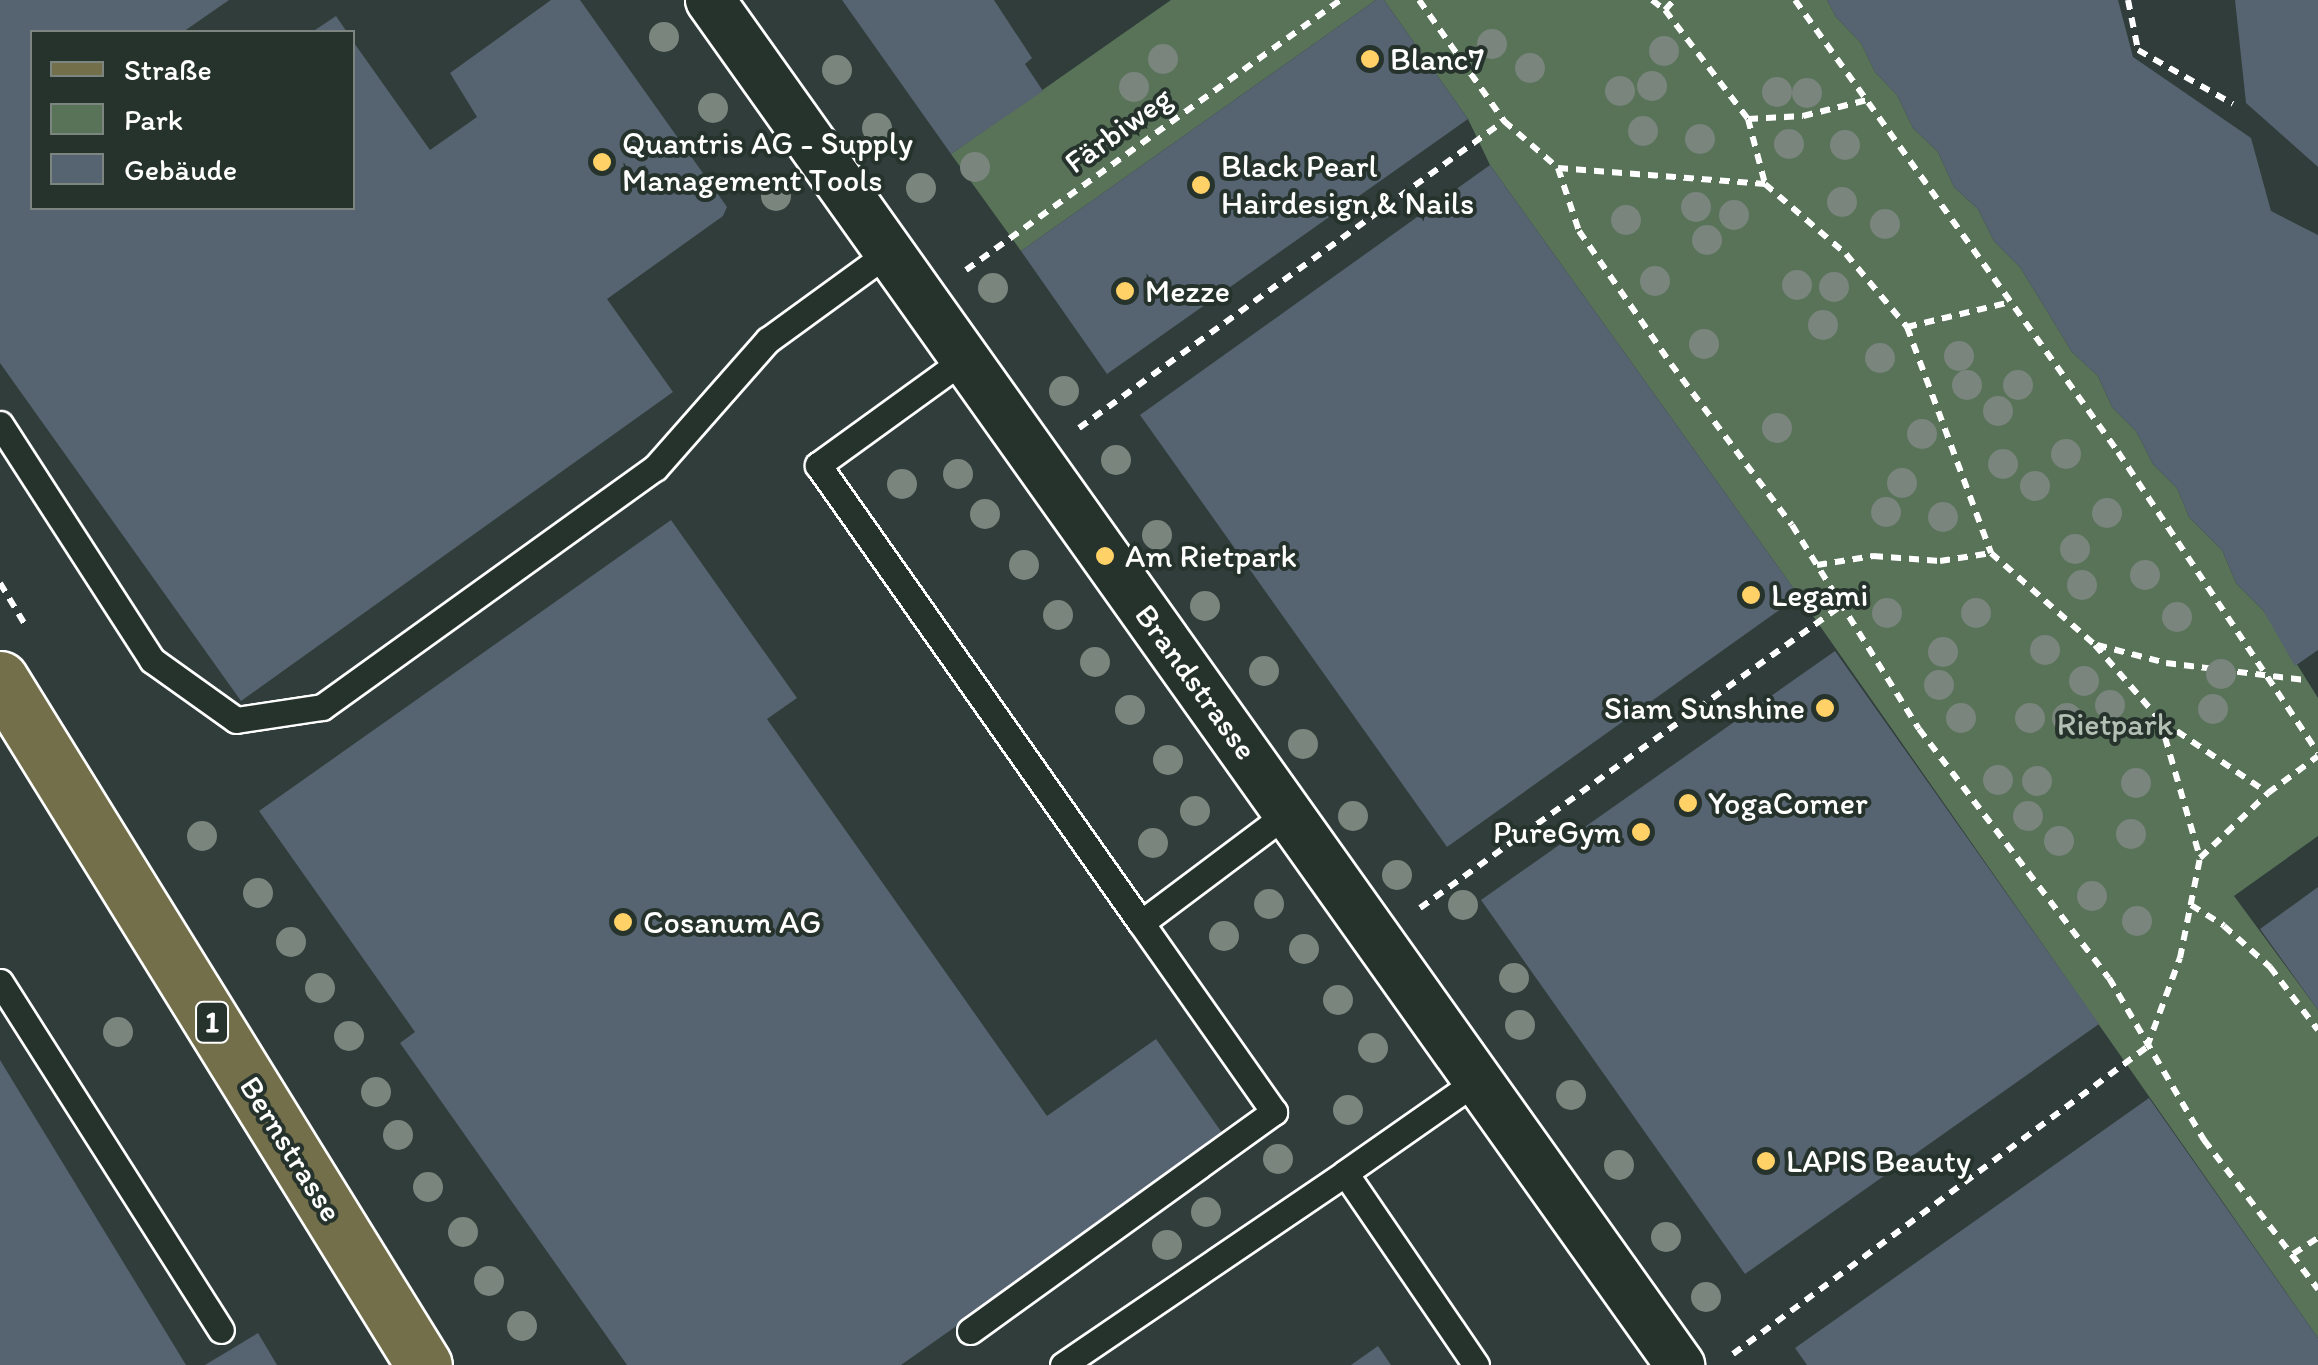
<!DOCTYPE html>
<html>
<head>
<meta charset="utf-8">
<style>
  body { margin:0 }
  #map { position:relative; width:2318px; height:1365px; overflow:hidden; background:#303d3a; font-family:Itim,sans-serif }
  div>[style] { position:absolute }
  .green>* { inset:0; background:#597359 }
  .building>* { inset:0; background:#566370 }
  .path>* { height:6px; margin-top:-3px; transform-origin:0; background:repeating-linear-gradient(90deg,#fff 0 10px,transparent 0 18px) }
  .roads { filter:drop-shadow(2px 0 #fff) drop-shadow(-2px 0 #fff) drop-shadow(0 2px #fff) drop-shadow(0 -2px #fff) }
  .lane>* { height:25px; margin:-12.5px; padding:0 12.5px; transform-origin:12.5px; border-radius:12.5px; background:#26332d }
  .street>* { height:48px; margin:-24px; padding:0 24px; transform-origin:24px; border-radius:24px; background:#26332d }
  .primary>* { height:55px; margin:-27.5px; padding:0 27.5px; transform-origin:27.5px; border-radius:27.5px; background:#726f4a }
  .trees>* { width:30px; height:30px; margin:-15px; border-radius:50%; background:#79857d }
  .dots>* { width:28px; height:28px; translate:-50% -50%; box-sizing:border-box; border:5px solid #26332d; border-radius:50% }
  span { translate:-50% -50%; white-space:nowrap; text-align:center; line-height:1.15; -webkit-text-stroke:8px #26332d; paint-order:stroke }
  .shield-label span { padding:2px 8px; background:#26332d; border:2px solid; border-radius:8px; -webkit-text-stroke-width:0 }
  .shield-label { font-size:30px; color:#fff; font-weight:700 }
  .poi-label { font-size:32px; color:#fff }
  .left { translate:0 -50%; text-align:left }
  .right { translate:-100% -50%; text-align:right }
  .street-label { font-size:32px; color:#fff }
  .park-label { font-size:32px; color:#b4c0b4 }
  .legend { position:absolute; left:30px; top:30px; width:325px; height:180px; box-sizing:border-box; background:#26332d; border:2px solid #7d8581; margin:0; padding:12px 18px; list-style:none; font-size:30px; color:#fff }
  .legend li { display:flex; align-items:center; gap:20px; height:50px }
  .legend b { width:50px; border:2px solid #7d8581 }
</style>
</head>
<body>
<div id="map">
  <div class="green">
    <div style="clip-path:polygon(1171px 0,1376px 0,1021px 251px,951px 154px)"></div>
    <div style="clip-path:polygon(1384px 0,1827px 0,1836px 17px,1861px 43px,1875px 72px,1897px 95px,1913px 128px,1938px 152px,1954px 187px,1978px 209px,1994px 241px,2020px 267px,2072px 352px,2098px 376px,2112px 407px,2136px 431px,2153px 464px,2177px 488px,2189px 517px,2222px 550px,2236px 583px,2263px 610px,2318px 698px,2318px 836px,2234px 896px,2318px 1010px,2318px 1338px,1799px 596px,1490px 165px,1468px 119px)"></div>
  </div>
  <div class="building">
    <div style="clip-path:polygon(0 0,229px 0,183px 32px,32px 32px,32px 208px,352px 208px,352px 40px,430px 150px,477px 117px,450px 73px,551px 0,580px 0,727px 207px,723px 216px,607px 299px,673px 392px,241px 701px,0 363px)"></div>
    <div style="clip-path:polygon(842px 0,994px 0,1032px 58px,1025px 64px,1043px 91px,951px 154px)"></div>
    <div style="clip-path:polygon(1376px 0,1384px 0,1468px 119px,1107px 374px,1021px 251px)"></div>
    <div style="clip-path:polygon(1827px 0,2118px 0,2133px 57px,2251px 138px,2271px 211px,2318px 235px,2318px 650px,2295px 666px,2263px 610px,2236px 583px,2222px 550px,2189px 517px,2177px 488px,2153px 464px,2136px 431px,2112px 407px,2098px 376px,2072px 352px,2020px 267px,1994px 241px,1978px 209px,1954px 187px,1938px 152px,1913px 128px,1897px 95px,1875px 72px,1861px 43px,1836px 17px)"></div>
    <div style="clip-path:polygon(2235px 0,2318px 0,2318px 167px,2246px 103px)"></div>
    <div style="clip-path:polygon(336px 16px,347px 32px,312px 32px)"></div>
    <div style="clip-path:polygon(1490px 165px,1799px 596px,1447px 847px,1140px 415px)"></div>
    <div style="clip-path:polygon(671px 520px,797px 698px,767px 719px,1047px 1116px,1156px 1039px,1225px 1137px,901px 1365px,627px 1365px,400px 1043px,415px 1032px,259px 811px)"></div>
    <div style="clip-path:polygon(1835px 651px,2099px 1024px,1745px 1274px,1481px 900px)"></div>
    <div style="clip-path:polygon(2318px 887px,2318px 1010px,2260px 929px)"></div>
    <div style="clip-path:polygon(0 1060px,186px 1365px,0 1365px)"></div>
    <div style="clip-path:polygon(2149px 1098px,2318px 1338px,2318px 1365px,1807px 1365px,1795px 1348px)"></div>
    <div style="clip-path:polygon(258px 1333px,277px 1365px,205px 1365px)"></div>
    <div style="clip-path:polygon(1378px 1346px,1391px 1365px,1351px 1365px)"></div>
  </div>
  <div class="path">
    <div style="left:1419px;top:0;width:148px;rotate:54.9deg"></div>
    <div style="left:1504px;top:121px;width:72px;rotate:41deg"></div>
    <div style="left:1558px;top:168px;width:66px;rotate:71.6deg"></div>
    <div style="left:1579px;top:231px;width:162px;rotate:55.3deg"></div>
    <div style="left:1671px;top:364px;width:201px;rotate:53.1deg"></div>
    <div style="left:1792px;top:525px;width:240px;rotate:58.1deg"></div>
    <div style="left:1919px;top:729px;width:313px;rotate:52.7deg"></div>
    <div style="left:2109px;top:978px;width:188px;rotate:59.6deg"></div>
    <div style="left:2204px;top:1140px;width:188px;rotate:52.6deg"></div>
    <div style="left:1652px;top:0;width:16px;rotate:38deg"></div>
    <div style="left:1665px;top:10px;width:137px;rotate:52.7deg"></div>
    <div style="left:1748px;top:119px;width:67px;rotate:75.3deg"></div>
    <div style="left:1765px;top:184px;width:107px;rotate:40.8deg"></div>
    <div style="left:1846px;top:254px;width:95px;rotate:50.1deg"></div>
    <div style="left:1907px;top:327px;width:241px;rotate:69.6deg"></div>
    <div style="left:1991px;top:553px;width:139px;rotate:41.5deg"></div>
    <div style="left:2095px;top:645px;width:99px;rotate:49.1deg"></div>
    <div style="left:2160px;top:720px;width:144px;rotate:73.8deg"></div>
    <div style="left:1795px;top:0;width:556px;rotate:54.45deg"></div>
    <div style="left:2118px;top:452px;width:361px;rotate:56.4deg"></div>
    <div style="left:2128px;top:0;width:51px;rotate:78.7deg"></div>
    <div style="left:2138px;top:50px;width:109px;rotate:29.6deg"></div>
    <div style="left:1665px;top:10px;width:13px;rotate:-48deg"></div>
    <div style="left:1748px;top:119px;width:55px;rotate:-3.1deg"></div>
    <div style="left:1803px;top:116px;width:66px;rotate:-14deg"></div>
    <div style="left:1558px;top:168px;width:208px;rotate:4.4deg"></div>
    <div style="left:966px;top:270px;width:461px;rotate:-35.8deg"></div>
    <div style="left:1907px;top:327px;width:106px;rotate:-13.6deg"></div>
    <div style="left:1079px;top:428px;width:524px;rotate:-35.84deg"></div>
    <div style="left:1817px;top:565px;width:57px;rotate:-9.1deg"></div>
    <div style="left:1873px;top:556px;width:67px;rotate:4.3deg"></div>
    <div style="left:1940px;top:561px;width:52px;rotate:-8.9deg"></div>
    <div style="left:0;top:583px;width:52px;rotate:59deg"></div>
    <div style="left:2097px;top:645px;width:71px;rotate:14.6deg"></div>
    <div style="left:2166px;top:663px;width:140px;rotate:7deg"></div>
    <div style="left:2162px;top:721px;width:128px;rotate:34.2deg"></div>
    <div style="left:2191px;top:905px;width:39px;rotate:32deg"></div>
    <div style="left:2224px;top:926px;width:62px;rotate:41.7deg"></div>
    <div style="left:2270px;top:967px;width:79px;rotate:52.7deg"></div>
    <div style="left:1420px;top:908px;width:520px;rotate:-35.68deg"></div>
    <div style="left:2293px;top:1254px;width:30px;rotate:-33deg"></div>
    <div style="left:1733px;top:1354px;width:515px;rotate:-36.56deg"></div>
    <div style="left:2147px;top:1047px;width:95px;rotate:-69.7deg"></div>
    <div style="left:2180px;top:958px;width:102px;rotate:-78.7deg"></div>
    <div style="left:2200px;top:858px;width:94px;rotate:-43.7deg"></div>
    <div style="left:2268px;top:793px;width:62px;rotate:-36.5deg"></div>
  </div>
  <div class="roads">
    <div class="lane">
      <div style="left:966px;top:358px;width:183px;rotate:144.1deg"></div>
      <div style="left:818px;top:465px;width:560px;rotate:54.81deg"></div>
      <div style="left:0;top:424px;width:281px;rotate:57.2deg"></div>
      <div style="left:152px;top:660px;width:103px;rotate:35.5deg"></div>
      <div style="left:236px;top:720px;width:87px;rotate:-8.6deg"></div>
      <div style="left:322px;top:707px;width:410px;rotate:-35.7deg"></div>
      <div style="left:655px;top:468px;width:171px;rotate:-48.6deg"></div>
      <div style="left:768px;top:340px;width:150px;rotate:-36deg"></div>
      <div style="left:0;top:982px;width:412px;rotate:57.6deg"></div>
      <div style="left:970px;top:1331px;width:375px;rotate:-35.8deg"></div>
      <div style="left:1274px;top:1112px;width:231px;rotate:-125.1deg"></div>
      <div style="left:1141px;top:923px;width:185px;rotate:-36.9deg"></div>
      <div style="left:1063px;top:1365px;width:341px;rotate:-34.2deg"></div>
      <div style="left:1476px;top:1365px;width:232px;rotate:-124.3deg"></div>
      <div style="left:1345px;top:1173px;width:162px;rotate:-35deg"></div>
    </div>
    <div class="street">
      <div style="left:710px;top:0;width:1675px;rotate:54.6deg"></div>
    </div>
    <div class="primary">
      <div style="left:0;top:679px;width:806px;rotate:58.28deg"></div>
    </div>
  </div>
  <div class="trees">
    <div style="left:664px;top:37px"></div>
    <div style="left:1492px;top:44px"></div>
    <div style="left:1664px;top:51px"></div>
    <div style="left:1163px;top:59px"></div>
    <div style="left:1530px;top:68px"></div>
    <div style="left:837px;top:70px"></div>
    <div style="left:1652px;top:86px"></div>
    <div style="left:1134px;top:87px"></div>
    <div style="left:1620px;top:91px"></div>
    <div style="left:1777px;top:92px"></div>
    <div style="left:1807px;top:93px"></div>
    <div style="left:713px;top:108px"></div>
    <div style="left:877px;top:128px"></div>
    <div style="left:1643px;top:131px"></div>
    <div style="left:1700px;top:139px"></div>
    <div style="left:1789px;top:144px"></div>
    <div style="left:1845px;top:145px"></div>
    <div style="left:975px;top:167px"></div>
    <div style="left:921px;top:188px"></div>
    <div style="left:776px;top:196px"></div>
    <div style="left:1842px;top:202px"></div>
    <div style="left:1696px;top:207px"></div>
    <div style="left:1734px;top:215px"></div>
    <div style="left:1626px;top:220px"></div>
    <div style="left:1885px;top:224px"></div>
    <div style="left:1707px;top:240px"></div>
    <div style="left:1655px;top:281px"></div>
    <div style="left:1797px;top:285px"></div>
    <div style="left:1834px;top:287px"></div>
    <div style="left:993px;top:288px"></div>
    <div style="left:1823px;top:325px"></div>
    <div style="left:1704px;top:344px"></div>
    <div style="left:1959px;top:356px"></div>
    <div style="left:1880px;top:358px"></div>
    <div style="left:1967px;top:385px"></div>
    <div style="left:2018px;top:385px"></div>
    <div style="left:1064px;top:391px"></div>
    <div style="left:1998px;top:411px"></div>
    <div style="left:1777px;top:428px"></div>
    <div style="left:1922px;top:434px"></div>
    <div style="left:2066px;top:454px"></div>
    <div style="left:1116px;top:460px"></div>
    <div style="left:2003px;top:464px"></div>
    <div style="left:958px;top:474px"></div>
    <div style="left:1902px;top:483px"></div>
    <div style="left:902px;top:484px"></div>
    <div style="left:2035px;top:486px"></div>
    <div style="left:1886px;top:512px"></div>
    <div style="left:2107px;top:513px"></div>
    <div style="left:985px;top:514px"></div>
    <div style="left:1943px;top:517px"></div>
    <div style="left:1157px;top:535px"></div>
    <div style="left:2075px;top:549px"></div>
    <div style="left:1024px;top:565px"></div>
    <div style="left:2145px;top:575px"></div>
    <div style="left:2082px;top:585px"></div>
    <div style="left:1205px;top:606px"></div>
    <div style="left:1887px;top:613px"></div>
    <div style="left:1976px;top:613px"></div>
    <div style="left:1058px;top:615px"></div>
    <div style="left:2177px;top:617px"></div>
    <div style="left:2045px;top:650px"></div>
    <div style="left:1943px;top:652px"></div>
    <div style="left:1095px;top:662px"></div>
    <div style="left:1264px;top:671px"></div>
    <div style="left:2221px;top:674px"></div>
    <div style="left:2084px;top:681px"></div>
    <div style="left:1939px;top:685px"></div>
    <div style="left:2110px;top:705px"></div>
    <div style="left:2213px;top:709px"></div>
    <div style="left:1130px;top:710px"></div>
    <div style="left:1961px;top:718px"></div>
    <div style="left:2030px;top:718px"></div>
    <div style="left:2067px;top:718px"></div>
    <div style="left:1303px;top:744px"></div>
    <div style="left:1168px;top:760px"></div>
    <div style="left:1998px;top:780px"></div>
    <div style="left:2037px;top:781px"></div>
    <div style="left:2136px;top:783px"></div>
    <div style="left:1195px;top:811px"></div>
    <div style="left:1353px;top:816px"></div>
    <div style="left:2028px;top:816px"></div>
    <div style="left:2131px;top:834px"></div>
    <div style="left:202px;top:836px"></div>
    <div style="left:2059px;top:841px"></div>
    <div style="left:1153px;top:843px"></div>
    <div style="left:1397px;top:875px"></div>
    <div style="left:258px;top:893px"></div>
    <div style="left:2092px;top:896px"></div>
    <div style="left:1269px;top:904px"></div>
    <div style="left:1463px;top:905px"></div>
    <div style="left:2137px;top:921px"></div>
    <div style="left:1224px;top:936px"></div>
    <div style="left:291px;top:942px"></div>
    <div style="left:1304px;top:949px"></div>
    <div style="left:1514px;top:978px"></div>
    <div style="left:320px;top:988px"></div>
    <div style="left:1338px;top:1000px"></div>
    <div style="left:1520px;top:1025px"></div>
    <div style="left:118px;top:1032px"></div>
    <div style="left:349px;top:1036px"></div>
    <div style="left:1373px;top:1048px"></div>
    <div style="left:376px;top:1092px"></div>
    <div style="left:1571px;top:1095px"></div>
    <div style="left:1348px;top:1110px"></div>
    <div style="left:398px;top:1135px"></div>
    <div style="left:1278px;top:1159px"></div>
    <div style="left:1619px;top:1165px"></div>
    <div style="left:428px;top:1187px"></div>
    <div style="left:1206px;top:1212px"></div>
    <div style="left:463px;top:1232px"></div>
    <div style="left:1666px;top:1237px"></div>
    <div style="left:1167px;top:1245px"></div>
    <div style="left:489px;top:1281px"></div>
    <div style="left:1706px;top:1297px"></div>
    <div style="left:522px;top:1326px"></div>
  </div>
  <div class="dots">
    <div style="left:1370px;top:59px;background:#ffd166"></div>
    <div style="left:602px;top:162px;background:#ffd166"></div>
    <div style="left:1201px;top:185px;background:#ffd166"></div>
    <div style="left:1125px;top:291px;background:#ffd166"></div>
    <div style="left:1105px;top:556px;background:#ffd166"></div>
    <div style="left:1751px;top:595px;background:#ffd166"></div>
    <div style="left:1825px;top:708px;background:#ffd166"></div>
    <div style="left:1688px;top:803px;background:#ffd166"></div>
    <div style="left:1641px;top:832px;background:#ffd166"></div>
    <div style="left:623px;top:922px;background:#ffd166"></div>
    <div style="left:1766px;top:1161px;background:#ffd166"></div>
  </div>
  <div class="shield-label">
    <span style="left:212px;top:1022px">1</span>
  </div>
  <div class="poi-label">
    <span class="left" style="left:1390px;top:59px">Blanc7</span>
    <span class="left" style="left:622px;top:162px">Quantris AG - Supply<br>Management Tools</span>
    <span class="left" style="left:1221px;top:185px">Black Pearl<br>Hairdesign &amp; Nails</span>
    <span class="left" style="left:1145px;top:291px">Mezze</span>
    <span class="left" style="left:1125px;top:556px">Am Rietpark</span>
    <span class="left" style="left:1771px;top:595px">Legami</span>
    <span class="right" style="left:1805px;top:708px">Siam Sunshine</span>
    <span class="left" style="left:1708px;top:803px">YogaCorner</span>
    <span class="right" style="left:1621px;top:832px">PureGym</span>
    <span class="left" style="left:643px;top:922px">Cosanum AG</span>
    <span class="left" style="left:1786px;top:1161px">LAPIS Beauty</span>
  </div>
  <div class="street-label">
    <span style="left:1118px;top:130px;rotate:-36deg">Färbiweg</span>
    <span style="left:1196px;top:682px;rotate:54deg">Brandstrasse</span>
    <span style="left:291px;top:1149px;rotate:58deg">Bernstrasse</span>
  </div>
  <div class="park-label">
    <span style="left:2115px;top:724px">Rietpark</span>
  </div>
  <ul class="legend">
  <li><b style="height:12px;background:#726f4a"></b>Straße</li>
  <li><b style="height:28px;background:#597359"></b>Park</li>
  <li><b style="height:28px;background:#566370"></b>Gebäude</li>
  </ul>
</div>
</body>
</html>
